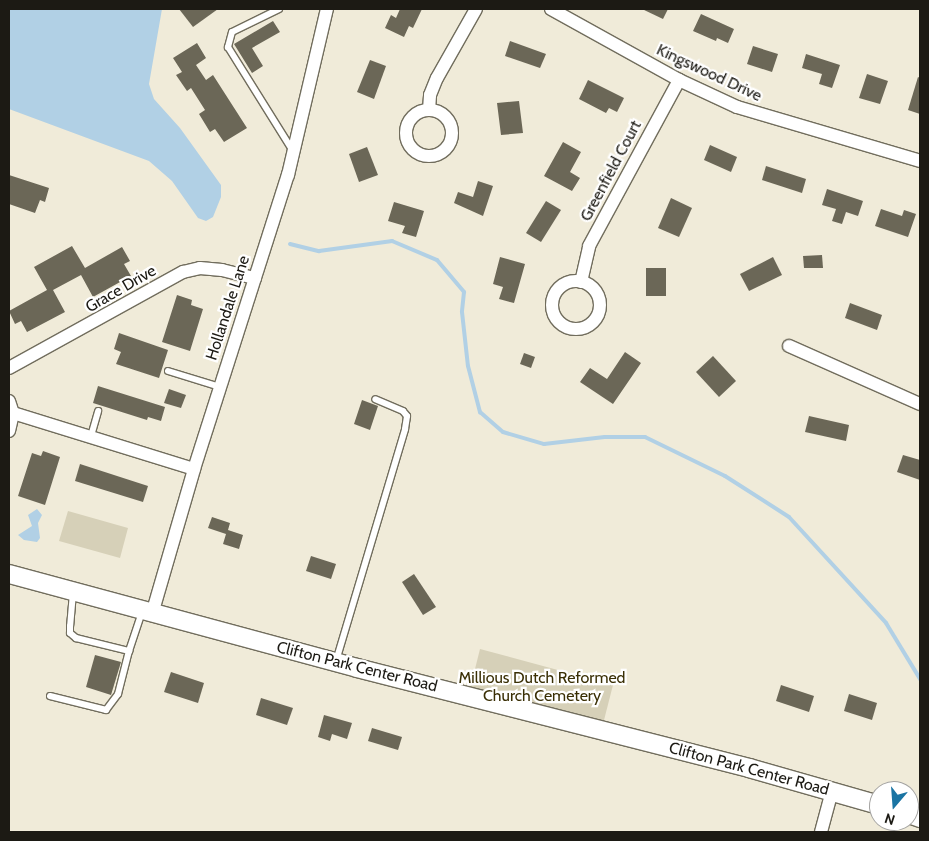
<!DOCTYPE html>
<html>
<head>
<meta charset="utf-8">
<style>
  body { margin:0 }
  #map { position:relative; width:929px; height:841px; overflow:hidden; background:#f0ebd9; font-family:Cabin,sans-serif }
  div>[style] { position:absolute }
  .green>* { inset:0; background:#d6d0b8 }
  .water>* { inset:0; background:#b1d0e5 }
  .stream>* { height:4px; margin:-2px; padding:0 2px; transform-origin:2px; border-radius:2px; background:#b1d0e5 }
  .building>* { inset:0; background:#6b6757 }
  .roads { filter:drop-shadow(1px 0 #716d5d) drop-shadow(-1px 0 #716d5d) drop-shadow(0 1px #716d5d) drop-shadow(0 -1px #716d5d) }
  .lane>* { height:6px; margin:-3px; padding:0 3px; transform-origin:3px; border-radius:3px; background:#fff }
  .street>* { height:12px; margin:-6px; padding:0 6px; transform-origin:6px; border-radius:6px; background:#fff }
  .street>.ring { margin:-6px; padding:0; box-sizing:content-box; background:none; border:12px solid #fff; border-radius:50% }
  .secondary>* { height:18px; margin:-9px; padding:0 9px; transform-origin:9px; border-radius:9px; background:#fff }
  span { translate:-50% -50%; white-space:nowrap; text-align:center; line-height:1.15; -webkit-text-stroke:4.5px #fff; paint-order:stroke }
  .street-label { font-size:16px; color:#1c1a14 }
  .park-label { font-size:16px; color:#3a2f05 }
  .frame { position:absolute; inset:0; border:10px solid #1c1a14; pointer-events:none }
  .north { position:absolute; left:869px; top:781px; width:50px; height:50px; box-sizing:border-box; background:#fff; border:1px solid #a4a3a1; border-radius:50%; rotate:198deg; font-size:14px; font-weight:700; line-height:20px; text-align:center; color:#1c1a14 }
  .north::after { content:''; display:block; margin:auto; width:18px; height:22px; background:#1a74a3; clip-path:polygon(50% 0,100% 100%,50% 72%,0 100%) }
</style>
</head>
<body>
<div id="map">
  <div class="green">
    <div style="clip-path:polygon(68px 511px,128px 528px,120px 558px,59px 541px)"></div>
    <div style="clip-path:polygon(480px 649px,613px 685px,603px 724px,470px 689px)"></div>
  </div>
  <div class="water">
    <div style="clip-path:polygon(9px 9px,162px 9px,149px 84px,154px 99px,180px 128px,221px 185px,221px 197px,213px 217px,206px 221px,198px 218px,172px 181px,149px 161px,9px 109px)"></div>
    <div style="clip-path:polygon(37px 509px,42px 515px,38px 523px,40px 538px,37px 542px,24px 540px,18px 535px,32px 526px,28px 515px)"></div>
  </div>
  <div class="stream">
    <div style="left:290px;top:244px;width:30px;rotate:14deg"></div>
    <div style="left:319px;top:251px;width:74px;rotate:-7.8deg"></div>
    <div style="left:392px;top:241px;width:49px;rotate:22.9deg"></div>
    <div style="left:437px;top:260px;width:42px;rotate:49.8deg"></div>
    <div style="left:464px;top:292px;width:20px;rotate:96deg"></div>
    <div style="left:462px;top:312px;width:54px;rotate:83.7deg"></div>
    <div style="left:468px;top:366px;width:48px;rotate:75.4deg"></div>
    <div style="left:480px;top:412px;width:30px;rotate:41deg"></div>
    <div style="left:503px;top:432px;width:43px;rotate:16.3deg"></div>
    <div style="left:544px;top:444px;width:61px;rotate:-6.5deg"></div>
    <div style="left:605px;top:437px;width:40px"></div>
    <div style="left:645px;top:437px;width:89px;rotate:26deg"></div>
    <div style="left:725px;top:476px;width:76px;rotate:32.6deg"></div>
    <div style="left:789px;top:517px;width:144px;rotate:47.5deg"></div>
    <div style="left:886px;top:623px;width:66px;rotate:58.7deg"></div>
  </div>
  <div class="building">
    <div style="clip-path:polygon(179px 9px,218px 9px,193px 27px)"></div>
    <div style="clip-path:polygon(400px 9px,422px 9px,413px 28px,409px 26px,404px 37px,385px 28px,391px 15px,396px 18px)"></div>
    <div style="clip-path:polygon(642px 9px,668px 9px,663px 19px)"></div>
    <div style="clip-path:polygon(701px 14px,734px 29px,728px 43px,717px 38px,716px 41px,693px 31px)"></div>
    <div style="clip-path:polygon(273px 21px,280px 32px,252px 48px,263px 66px,252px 73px,234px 44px)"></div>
    <div style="clip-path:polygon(510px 41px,546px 54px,540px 68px,505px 56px)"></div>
    <div style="clip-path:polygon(197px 43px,206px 58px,196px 65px,206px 80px,213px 75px,247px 128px,224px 142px,215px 129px,210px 132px,199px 114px,205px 110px,191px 88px,187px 91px,176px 75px,182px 72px,173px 58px)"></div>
    <div style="clip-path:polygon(753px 46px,778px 54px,772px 72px,747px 64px)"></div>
    <div style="clip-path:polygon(806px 54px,840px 65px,832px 88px,819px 84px,822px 74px,802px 68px)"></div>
    <div style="clip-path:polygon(370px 60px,386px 66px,374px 99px,357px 92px)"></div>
    <div style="clip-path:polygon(867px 74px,888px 81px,880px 104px,859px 98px)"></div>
    <div style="clip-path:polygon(918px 77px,920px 78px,920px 114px,908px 110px)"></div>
    <div style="clip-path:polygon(588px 80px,624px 98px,617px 112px,609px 108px,606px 113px,579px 99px)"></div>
    <div style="clip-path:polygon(519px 101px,523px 133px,501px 135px,497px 103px)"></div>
    <div style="clip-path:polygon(563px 142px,581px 152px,570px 172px,580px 178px,572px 191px,544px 176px)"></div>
    <div style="clip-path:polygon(710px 145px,737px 157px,731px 172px,704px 160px)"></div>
    <div style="clip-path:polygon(367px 147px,378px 175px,359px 182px,349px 154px)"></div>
    <div style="clip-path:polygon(766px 166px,806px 179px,802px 193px,762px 180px)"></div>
    <div style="clip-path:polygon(9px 175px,49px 188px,45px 202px,40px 200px,35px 213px,9px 204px)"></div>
    <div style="clip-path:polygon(478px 181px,493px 186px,483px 216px,454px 203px,458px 192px,473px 197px)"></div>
    <div style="clip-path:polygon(827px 189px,863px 201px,858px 216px,846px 212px,842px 224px,832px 221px,836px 209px,822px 205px)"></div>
    <div style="clip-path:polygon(671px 198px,692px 208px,679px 237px,658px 228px)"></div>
    <div style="clip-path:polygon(546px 201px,561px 210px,541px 242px,526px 233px)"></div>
    <div style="clip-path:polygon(394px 202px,424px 211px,416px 237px,402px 233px,405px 226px,388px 221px)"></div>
    <div style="clip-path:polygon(881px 209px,902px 216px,904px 210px,916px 214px,908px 237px,875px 226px)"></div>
    <div style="clip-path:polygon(72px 246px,85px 268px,122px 247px,130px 261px,124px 264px,131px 276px,93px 297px,81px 275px,53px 290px,65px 312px,27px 332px,21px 321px,15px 324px,9px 311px,47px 290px,34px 267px)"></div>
    <div style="clip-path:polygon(822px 255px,823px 268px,804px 268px,803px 256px)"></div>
    <div style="clip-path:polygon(500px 257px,525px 264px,514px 303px,499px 299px,503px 287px,493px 284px)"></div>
    <div style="clip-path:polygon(773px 257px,782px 275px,749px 291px,740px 274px)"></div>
    <div style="clip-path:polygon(646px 268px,666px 268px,666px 296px,646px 296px)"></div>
    <div style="clip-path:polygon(177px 295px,192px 300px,191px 305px,203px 309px,190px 351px,162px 342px)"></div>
    <div style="clip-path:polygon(850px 303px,882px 315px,877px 330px,845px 318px)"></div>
    <div style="clip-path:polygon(119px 333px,168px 350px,159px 378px,116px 364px,121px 352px,114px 349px)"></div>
    <div style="clip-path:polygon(625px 352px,641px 363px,613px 404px,580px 382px,590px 368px,607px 379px)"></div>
    <div style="clip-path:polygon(524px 353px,535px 357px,531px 368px,520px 364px)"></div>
    <div style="clip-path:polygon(713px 356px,736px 381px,719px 397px,696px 372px)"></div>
    <div style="clip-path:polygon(98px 386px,165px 407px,161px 421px,148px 417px,147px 420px,93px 403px)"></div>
    <div style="clip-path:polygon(169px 389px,186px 395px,181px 408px,164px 403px)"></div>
    <div style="clip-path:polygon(362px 400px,378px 406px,370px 430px,354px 424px)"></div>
    <div style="clip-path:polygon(809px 416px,849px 425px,846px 441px,805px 432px)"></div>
    <div style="clip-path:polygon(43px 451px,60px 457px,45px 505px,18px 496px,32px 453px,41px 456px)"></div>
    <div style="clip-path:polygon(903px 455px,920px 460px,920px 480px,897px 472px)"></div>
    <div style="clip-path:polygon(80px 464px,148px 486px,143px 502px,75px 481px)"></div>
    <div style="clip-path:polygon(212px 517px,230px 523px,228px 530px,243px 535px,239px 549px,223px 544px,226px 534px,208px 528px)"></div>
    <div style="clip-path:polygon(311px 556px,336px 564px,331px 579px,306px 571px)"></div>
    <div style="clip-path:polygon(414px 574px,436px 607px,423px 615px,402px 582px)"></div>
    <div style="clip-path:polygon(95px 655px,121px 662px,111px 695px,86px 687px)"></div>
    <div style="clip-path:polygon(171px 672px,204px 683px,198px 703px,164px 692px)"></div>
    <div style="clip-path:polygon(781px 685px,814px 696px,809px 712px,776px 701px)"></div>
    <div style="clip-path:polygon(849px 694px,877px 703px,872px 720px,844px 711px)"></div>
    <div style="clip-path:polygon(261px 698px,293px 708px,287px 725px,256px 715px)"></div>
    <div style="clip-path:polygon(324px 715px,352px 723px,347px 739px,332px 734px,330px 741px,318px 737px)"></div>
    <div style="clip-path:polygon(372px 728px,402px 737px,398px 750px,368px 741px)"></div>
  </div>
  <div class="roads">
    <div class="lane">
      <div style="left:279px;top:9px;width:52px;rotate:153.9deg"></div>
      <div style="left:232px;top:32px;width:16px;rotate:105deg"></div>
      <div style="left:228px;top:47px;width:123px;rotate:58deg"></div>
      <div style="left:168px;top:371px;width:54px;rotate:17.1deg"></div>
      <div style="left:91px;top:436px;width:26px;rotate:-74deg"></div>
      <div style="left:73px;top:593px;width:33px;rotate:95deg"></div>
      <div style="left:70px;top:626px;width:7px;rotate:90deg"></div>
      <div style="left:70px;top:633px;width:8px;rotate:40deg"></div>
      <div style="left:76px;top:638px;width:55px;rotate:13.8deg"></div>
      <div style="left:129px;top:651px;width:41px;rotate:-71.6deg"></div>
      <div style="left:336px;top:661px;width:242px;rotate:-73.4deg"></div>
      <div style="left:405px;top:429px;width:13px;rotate:-81deg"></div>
      <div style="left:407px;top:416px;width:6px;rotate:-129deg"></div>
      <div style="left:403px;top:411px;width:30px;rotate:-157deg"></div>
      <div style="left:50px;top:696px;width:58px;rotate:14deg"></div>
      <div style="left:106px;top:710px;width:20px;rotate:-53deg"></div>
      <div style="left:118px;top:694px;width:44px;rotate:-75.7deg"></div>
    </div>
    <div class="street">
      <div style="left:551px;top:9px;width:146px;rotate:29deg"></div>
      <div style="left:679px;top:80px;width:64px;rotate:25deg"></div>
      <div style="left:737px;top:107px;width:191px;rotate:16.4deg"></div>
      <div class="ring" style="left:406px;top:110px;width:34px;height:34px"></div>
      <div style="left:429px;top:110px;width:15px;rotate:-86deg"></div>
      <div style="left:430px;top:95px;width:18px;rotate:-68deg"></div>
      <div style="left:437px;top:78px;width:79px;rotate:-60.5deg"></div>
      <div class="ring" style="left:552px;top:281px;width:36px;height:36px"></div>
      <div style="left:581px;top:282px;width:37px;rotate:-77deg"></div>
      <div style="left:589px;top:246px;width:189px;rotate:-61.5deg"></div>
      <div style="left:789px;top:346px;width:143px;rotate:23.9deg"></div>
      <div style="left:9px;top:368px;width:199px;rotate:-28.9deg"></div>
      <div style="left:183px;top:272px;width:17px;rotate:-13deg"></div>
      <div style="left:200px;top:268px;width:22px;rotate:5deg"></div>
      <div style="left:222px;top:270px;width:34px;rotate:14deg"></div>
      <div style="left:9px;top:401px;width:13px;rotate:72deg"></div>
      <div style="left:13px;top:413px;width:189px;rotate:17.2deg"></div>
      <div style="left:9px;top:431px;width:18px;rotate:-77deg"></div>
      <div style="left:152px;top:614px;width:151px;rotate:-73.8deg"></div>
      <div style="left:194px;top:469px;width:309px;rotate:-72.3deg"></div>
      <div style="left:288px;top:175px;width:171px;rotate:-76.8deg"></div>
      <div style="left:821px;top:832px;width:42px;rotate:-75deg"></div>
    </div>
    <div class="secondary">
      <div style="left:9px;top:574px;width:360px;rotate:15.1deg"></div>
      <div style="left:357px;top:668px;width:405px;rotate:14.3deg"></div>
      <div style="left:749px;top:768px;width:135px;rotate:15.9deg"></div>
      <div style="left:909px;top:814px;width:12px;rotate:20deg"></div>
    </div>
  </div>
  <div class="street-label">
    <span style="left:709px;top:73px;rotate:25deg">Kingswood Drive</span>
    <span style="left:611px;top:171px;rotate:-62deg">Greenfield Court</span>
    <span style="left:121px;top:289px;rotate:-30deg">Grace Drive</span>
    <span style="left:228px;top:308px;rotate:-72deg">Hollandale Lane</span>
    <span style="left:357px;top:667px;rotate:14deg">Clifton Park Center Road</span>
    <span style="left:749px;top:769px;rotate:15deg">Clifton Park Center Road</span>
  </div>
  <div class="park-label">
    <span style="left:542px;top:687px">Millious Dutch Reformed<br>Church Cemetery</span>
  </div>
  <div class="frame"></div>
  <div class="north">N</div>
</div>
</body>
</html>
